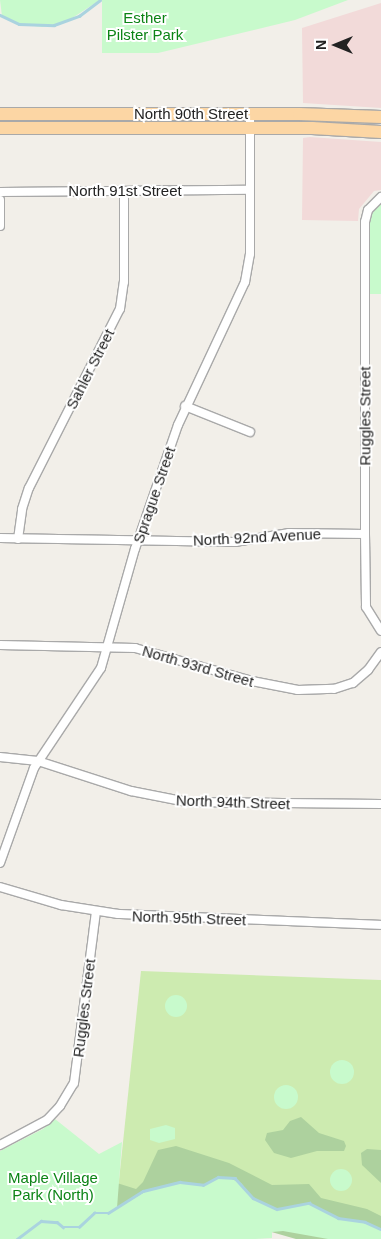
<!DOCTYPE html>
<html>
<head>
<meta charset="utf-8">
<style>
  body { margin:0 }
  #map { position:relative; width:381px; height:1239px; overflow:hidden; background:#f2efe9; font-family:Arial,sans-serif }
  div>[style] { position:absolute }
  .commercial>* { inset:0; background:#f2dad9 }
  .grass>* { inset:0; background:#cdebb0 }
  .forest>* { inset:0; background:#add19e }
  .park>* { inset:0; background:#c8facc }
  .round { border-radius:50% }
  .stream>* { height:2.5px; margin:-1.25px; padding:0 1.25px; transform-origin:1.25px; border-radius:1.25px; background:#aad3df }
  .roads { filter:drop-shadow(1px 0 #a9a9a9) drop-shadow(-1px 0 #a9a9a9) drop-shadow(0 1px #a9a9a9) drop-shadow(0 -1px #a9a9a9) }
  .minor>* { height:8px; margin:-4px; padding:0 4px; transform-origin:4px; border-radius:4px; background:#fff }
  .primary>* { height:12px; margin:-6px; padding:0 6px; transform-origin:6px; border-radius:6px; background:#fcd6a4 }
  span { translate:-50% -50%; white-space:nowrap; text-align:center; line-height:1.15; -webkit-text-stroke:4px #fff; paint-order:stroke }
  .park-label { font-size:15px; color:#0c8416 }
  .street-label { font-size:15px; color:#222 }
  .north { position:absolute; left:311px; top:20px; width:50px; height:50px; -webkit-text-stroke:4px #fff; paint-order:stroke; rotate:270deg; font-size:14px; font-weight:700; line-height:20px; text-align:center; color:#222 }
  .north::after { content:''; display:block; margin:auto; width:18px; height:22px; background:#222; clip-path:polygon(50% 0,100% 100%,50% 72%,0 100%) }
</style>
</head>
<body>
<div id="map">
  <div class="commercial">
    <div style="clip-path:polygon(381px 3px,381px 108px,303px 103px,302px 28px)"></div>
    <div style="clip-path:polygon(310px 137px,381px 142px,381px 190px,374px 191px,359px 209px,358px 221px,302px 220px,303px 138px)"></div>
  </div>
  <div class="grass">
    <div style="clip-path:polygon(141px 971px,381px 980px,381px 1229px,116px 1209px)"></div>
  </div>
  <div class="forest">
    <div style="clip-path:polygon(301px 1117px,319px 1133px,344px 1141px,346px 1146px,344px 1151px,317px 1151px,291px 1158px,274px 1153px,265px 1140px,267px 1133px,283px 1130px,290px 1121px)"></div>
    <div style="clip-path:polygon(176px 1146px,229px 1163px,272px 1185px,309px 1184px,321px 1198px,367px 1209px,381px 1216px,381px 1239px,296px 1239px,268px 1231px,0 1239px,0 1181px,117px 1183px,136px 1189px,143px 1182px,158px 1150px)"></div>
    <div style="clip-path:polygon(367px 1149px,381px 1150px,381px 1183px,362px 1165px,361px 1153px)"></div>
  </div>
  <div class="park">
    <div style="clip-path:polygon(0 0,100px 0,66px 22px,42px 27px,19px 24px,2px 16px)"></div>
    <div style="clip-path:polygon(102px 0,348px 0,295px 20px,158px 53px,102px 53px)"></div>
    <div style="clip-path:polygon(381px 202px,381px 294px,369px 294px,369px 216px)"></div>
    <div class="round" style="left:165px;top:995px;width:22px;height:22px"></div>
    <div class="round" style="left:330px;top:1060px;width:24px;height:24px"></div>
    <div class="round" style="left:274px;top:1085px;width:24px;height:24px"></div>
    <div style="clip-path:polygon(55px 1119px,99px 1154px,122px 1142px,117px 1208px,150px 1189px,180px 1182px,203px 1185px,218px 1177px,227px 1177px,241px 1183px,253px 1198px,262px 1203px,277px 1209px,309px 1203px,339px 1218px,365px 1222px,381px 1229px,381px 1239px,328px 1239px,283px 1231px,272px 1232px,272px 1238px,255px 1239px,0 1239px,0 1151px,43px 1129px)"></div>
    <div style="clip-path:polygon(166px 1125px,175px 1128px,175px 1139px,159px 1143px,150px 1140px,150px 1129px)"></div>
    <div class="round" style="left:330px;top:1169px;width:22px;height:22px"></div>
  </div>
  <div class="stream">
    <div style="left:0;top:15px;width:21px;rotate:25deg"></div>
    <div style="left:19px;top:24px;width:35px;rotate:2deg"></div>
    <div style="left:54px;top:25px;width:27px;rotate:-20deg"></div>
    <div style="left:79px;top:16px;width:26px;rotate:-37deg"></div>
    <div style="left:17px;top:1239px;width:30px;rotate:-37deg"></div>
    <div style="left:41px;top:1221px;width:16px;rotate:4deg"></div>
    <div style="left:57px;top:1222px;width:8px;rotate:40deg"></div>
    <div style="left:63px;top:1227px;width:16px"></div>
    <div style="left:79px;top:1227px;width:21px;rotate:-43deg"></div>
    <div style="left:94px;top:1213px;width:14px"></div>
    <div style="left:108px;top:1213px;width:41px;rotate:-32.2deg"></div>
    <div style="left:143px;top:1191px;width:38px;rotate:-14deg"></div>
    <div style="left:180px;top:1182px;width:23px;rotate:7deg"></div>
    <div style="left:203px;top:1185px;width:17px;rotate:-28deg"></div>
    <div style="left:218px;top:1177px;width:17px;rotate:3deg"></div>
    <div style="left:235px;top:1178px;width:27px;rotate:48deg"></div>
    <div style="left:253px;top:1198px;width:26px;rotate:25deg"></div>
    <div style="left:277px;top:1209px;width:33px;rotate:-11deg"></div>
    <div style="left:309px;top:1203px;width:33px;rotate:27deg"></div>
    <div style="left:338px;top:1218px;width:27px;rotate:8deg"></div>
    <div style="left:365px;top:1222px;width:17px;rotate:24deg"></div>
  </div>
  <div class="roads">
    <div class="minor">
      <div style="left:0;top:192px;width:250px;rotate:-0.5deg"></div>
      <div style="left:381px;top:197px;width:18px;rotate:135deg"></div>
      <div style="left:368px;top:210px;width:12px;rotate:104deg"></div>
      <div style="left:365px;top:222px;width:312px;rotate:90deg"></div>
      <div style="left:365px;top:534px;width:73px;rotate:89.2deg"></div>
      <div style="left:366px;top:607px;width:28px;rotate:58deg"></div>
      <div style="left:0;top:200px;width:26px;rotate:90deg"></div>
      <div style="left:185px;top:406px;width:70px;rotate:21.8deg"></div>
      <div style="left:0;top:538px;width:235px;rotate:1deg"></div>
      <div style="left:235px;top:542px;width:55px;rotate:-9.5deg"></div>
      <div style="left:289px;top:533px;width:76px;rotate:0.8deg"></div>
      <div style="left:18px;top:539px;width:30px;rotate:-82deg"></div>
      <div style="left:22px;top:509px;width:22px;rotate:-72deg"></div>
      <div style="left:29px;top:488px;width:201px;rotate:-63.1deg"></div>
      <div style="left:120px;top:309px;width:27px;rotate:-82deg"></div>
      <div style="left:124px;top:282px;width:91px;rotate:-90deg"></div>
      <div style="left:0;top:645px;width:135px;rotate:1.3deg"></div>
      <div style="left:135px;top:648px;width:122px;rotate:15.8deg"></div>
      <div style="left:252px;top:681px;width:47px;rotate:11.1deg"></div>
      <div style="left:298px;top:690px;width:36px;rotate:-2deg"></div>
      <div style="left:334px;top:689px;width:20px;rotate:-18deg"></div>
      <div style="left:353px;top:683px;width:20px;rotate:-41deg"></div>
      <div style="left:368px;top:670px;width:22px;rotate:-54deg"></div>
      <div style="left:0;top:757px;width:38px;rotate:6deg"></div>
      <div style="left:38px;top:761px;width:98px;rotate:17.9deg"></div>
      <div style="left:131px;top:791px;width:57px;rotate:11.1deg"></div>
      <div style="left:187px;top:802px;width:194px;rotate:0.6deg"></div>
      <div style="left:0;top:863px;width:101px;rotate:-70.3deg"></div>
      <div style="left:34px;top:768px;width:120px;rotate:-56.2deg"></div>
      <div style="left:101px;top:668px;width:124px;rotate:-74.1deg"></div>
      <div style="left:135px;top:549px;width:131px;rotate:-70.9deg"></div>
      <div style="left:178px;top:425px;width:158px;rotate:-64.9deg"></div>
      <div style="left:245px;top:282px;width:28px;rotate:-80deg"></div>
      <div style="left:250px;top:254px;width:140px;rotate:-90deg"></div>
      <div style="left:0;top:887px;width:64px;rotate:16.4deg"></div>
      <div style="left:61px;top:905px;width:58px;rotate:9deg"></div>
      <div style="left:118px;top:914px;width:263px;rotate:2.4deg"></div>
      <div style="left:0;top:1145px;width:53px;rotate:-28deg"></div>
      <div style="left:47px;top:1120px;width:19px;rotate:-47deg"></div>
      <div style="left:60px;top:1106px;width:27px;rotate:-59deg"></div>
      <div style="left:74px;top:1083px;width:172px;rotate:-82.7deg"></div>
    </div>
    <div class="primary">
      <div style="left:0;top:114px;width:299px"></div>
      <div style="left:299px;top:114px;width:82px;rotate:2.1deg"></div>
      <div style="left:0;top:128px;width:312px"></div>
      <div style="left:312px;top:128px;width:69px;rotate:3.3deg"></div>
    </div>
  </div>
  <div class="park-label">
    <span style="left:145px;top:26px">Esther<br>Pilster Park</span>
    <span style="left:53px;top:1186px">Maple Village<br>Park (North)</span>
  </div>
  <div class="street-label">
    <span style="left:191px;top:114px">North 90th Street</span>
    <span style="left:125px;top:191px">North 91st Street</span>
    <span style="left:90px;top:369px;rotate:-63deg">Sahler Street</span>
    <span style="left:365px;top:416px;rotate:-90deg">Ruggles Street</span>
    <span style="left:154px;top:495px;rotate:-71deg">Sprague Street</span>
    <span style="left:257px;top:537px;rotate:-3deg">North 92nd Avenue</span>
    <span style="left:198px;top:666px;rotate:16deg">North 93rd Street</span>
    <span style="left:233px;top:802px;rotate:2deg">North 94th Street</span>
    <span style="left:189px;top:918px;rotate:2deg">North 95th Street</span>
    <span style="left:84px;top:1008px;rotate:-83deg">Ruggles Street</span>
  </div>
  <div class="north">N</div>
</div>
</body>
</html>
